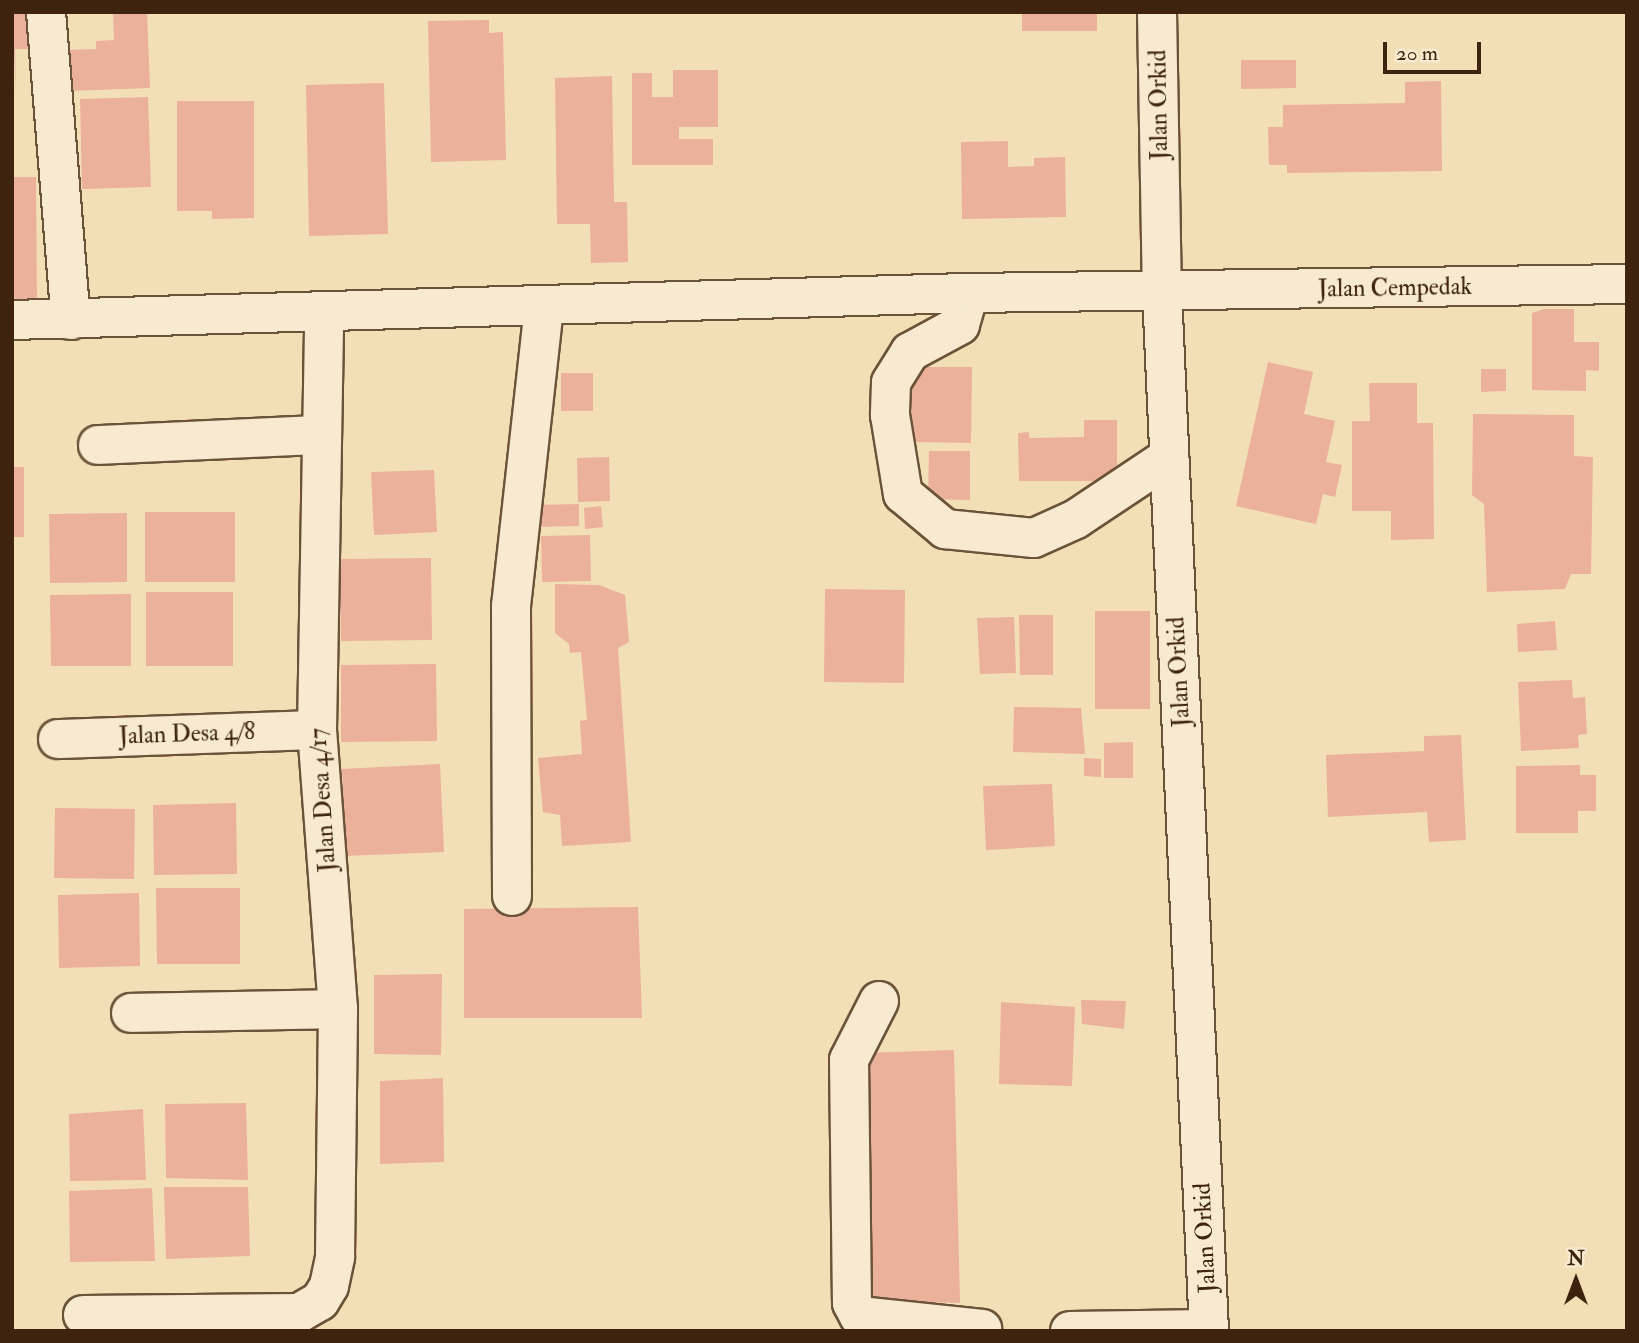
<!DOCTYPE html>
<html>
<head>
<meta charset="utf-8">
<style>
  body { margin:0 }
  #map { position:relative; width:1639px; height:1343px; overflow:hidden; background:#f3dfb6; font-family:"IM FELL Double Pica",serif }
  div>[style] { position:absolute }
  .building>* { inset:0; background:#ebb19b }
  .roads { filter:drop-shadow(2px 0 #6b5339) drop-shadow(-2px 0 #6b5339) drop-shadow(0 2px #6b5339) drop-shadow(0 -2px #6b5339) }
  .minor>* { height:38px; margin:-19px; padding:0 19px; transform-origin:19px; border-radius:19px; background:#f7ead0 }
  span { translate:-50% -50%; white-space:nowrap; text-align:center; line-height:1.15; -webkit-text-stroke:5px #f7ead0; paint-order:stroke }
  .street-label { font-size:24px; color:#3e240f }
  .frame { position:absolute; inset:0; border:14px solid #3e240f; pointer-events:none }
  .north { position:absolute; left:1541px; top:1245px; width:70px; height:70px; -webkit-text-stroke:5px #f7ead0; paint-order:stroke; rotate:0deg; font-size:19px; font-weight:700; line-height:28px; text-align:center; color:#3e240f }
  .north::after { content:''; display:block; margin:auto; width:24px; height:32px; background:#3e240f; clip-path:polygon(50% 0,100% 100%,50% 72%,0 100%) }
  .scale { position:absolute; left:1383px; top:42px; width:98px; height:32px; box-sizing:border-box; border:4px solid #3e240f; border-top:0; padding-left:9px; font-size:21px; line-height:24px; white-space:nowrap; color:#3e240f; -webkit-text-stroke:5px #f7ead0; paint-order:stroke }
</style>
</head>
<body>
<div id="map">
  <div class="building">
    <div style="clip-path:polygon(12px 12px,32px 12px,32px 49px,15px 49px,16px 92px)"></div>
    <div style="clip-path:polygon(113px 12px,147px 12px,150px 88px,70px 91px,68px 50px,96px 49px,96px 41px,114px 40px)"></div>
    <div style="clip-path:polygon(1022px 12px,1097px 12px,1097px 31px,1022px 31px)"></div>
    <div style="clip-path:polygon(489px 20px,489px 33px,503px 32px,506px 160px,431px 162px,428px 21px)"></div>
    <div style="clip-path:polygon(1241px 60px,1296px 60px,1296px 88px,1241px 89px)"></div>
    <div style="clip-path:polygon(673px 70px,718px 70px,718px 127px,679px 127px,679px 139px,713px 139px,713px 165px,632px 165px,632px 73px,652px 73px,652px 97px,673px 97px)"></div>
    <div style="clip-path:polygon(612px 76px,614px 202px,627px 202px,628px 262px,591px 263px,590px 224px,557px 224px,555px 78px)"></div>
    <div style="clip-path:polygon(1441px 81px,1442px 171px,1287px 173px,1287px 165px,1269px 165px,1268px 127px,1283px 127px,1283px 105px,1405px 103px,1405px 82px)"></div>
    <div style="clip-path:polygon(384px 83px,388px 234px,309px 236px,306px 85px)"></div>
    <div style="clip-path:polygon(148px 97px,151px 187px,82px 189px,80px 99px)"></div>
    <div style="clip-path:polygon(177px 101px,254px 101px,254px 218px,212px 219px,212px 211px,177px 211px)"></div>
    <div style="clip-path:polygon(1008px 141px,1008px 167px,1034px 166px,1034px 158px,1065px 157px,1066px 217px,962px 219px,961px 142px)"></div>
    <div style="clip-path:polygon(12px 177px,36px 177px,37px 303px,12px 303px)"></div>
    <div style="clip-path:polygon(1544px 309px,1574px 309px,1574px 342px,1599px 342px,1599px 371px,1586px 370px,1586px 391px,1532px 390px,1532px 313px)"></div>
    <div style="clip-path:polygon(1268px 362px,1313px 372px,1304px 414px,1335px 421px,1326px 462px,1342px 465px,1335px 497px,1323px 494px,1316px 524px,1236px 506px)"></div>
    <div style="clip-path:polygon(911px 367px,972px 367px,971px 443px,911px 442px)"></div>
    <div style="clip-path:polygon(1481px 369px,1506px 369px,1506px 391px,1481px 392px)"></div>
    <div style="clip-path:polygon(561px 373px,593px 373px,593px 411px,561px 411px)"></div>
    <div style="clip-path:polygon(1369px 383px,1417px 383px,1417px 423px,1433px 423px,1434px 539px,1391px 540px,1391px 511px,1352px 511px,1352px 421px,1370px 421px)"></div>
    <div style="clip-path:polygon(1473px 414px,1574px 415px,1574px 456px,1593px 457px,1591px 574px,1571px 574px,1565px 589px,1487px 592px,1484px 504px,1472px 495px)"></div>
    <div style="clip-path:polygon(1084px 420px,1117px 420px,1117px 481px,1019px 481px,1018px 433px,1029px 432px,1029px 438px,1084px 437px)"></div>
    <div style="clip-path:polygon(929px 451px,970px 451px,970px 500px,928px 499px)"></div>
    <div style="clip-path:polygon(609px 457px,610px 501px,578px 502px,577px 458px)"></div>
    <div style="clip-path:polygon(12px 467px,24px 467px,24px 537px,12px 537px)"></div>
    <div style="clip-path:polygon(434px 470px,437px 532px,374px 535px,371px 472px)"></div>
    <div style="clip-path:polygon(579px 504px,579px 526px,532px 527px,532px 505px)"></div>
    <div style="clip-path:polygon(601px 506px,603px 527px,585px 529px,584px 508px)"></div>
    <div style="clip-path:polygon(145px 512px,235px 512px,235px 582px,145px 582px)"></div>
    <div style="clip-path:polygon(127px 513px,127px 582px,50px 583px,49px 514px)"></div>
    <div style="clip-path:polygon(590px 535px,591px 581px,542px 582px,541px 536px)"></div>
    <div style="clip-path:polygon(431px 558px,432px 640px,341px 641px,340px 559px)"></div>
    <div style="clip-path:polygon(555px 584px,599px 585px,625px 595px,629px 642px,618px 648px,631px 842px,562px 846px,560px 815px,543px 812px,538px 758px,582px 754px,580px 721px,587px 720px,581px 652px,570px 653px,569px 644px,555px 633px)"></div>
    <div style="clip-path:polygon(825px 589px,905px 590px,904px 683px,824px 682px)"></div>
    <div style="clip-path:polygon(146px 592px,233px 592px,233px 666px,146px 666px)"></div>
    <div style="clip-path:polygon(131px 594px,131px 666px,51px 666px,50px 595px)"></div>
    <div style="clip-path:polygon(1095px 611px,1150px 611px,1150px 709px,1095px 709px)"></div>
    <div style="clip-path:polygon(1019px 615px,1053px 615px,1053px 675px,1020px 675px)"></div>
    <div style="clip-path:polygon(1014px 617px,1016px 673px,980px 674px,977px 618px)"></div>
    <div style="clip-path:polygon(1555px 621px,1557px 650px,1518px 652px,1517px 624px)"></div>
    <div style="clip-path:polygon(436px 664px,437px 741px,341px 742px,341px 665px)"></div>
    <div style="clip-path:polygon(1572px 680px,1573px 698px,1585px 697px,1587px 734px,1578px 735px,1579px 748px,1521px 751px,1518px 682px)"></div>
    <div style="clip-path:polygon(1014px 707px,1081px 708px,1085px 754px,1013px 752px)"></div>
    <div style="clip-path:polygon(1461px 735px,1466px 840px,1429px 842px,1427px 812px,1328px 817px,1326px 755px,1424px 751px,1424px 736px)"></div>
    <div style="clip-path:polygon(1133px 742px,1133px 778px,1104px 778px,1104px 743px)"></div>
    <div style="clip-path:polygon(1084px 758px,1101px 759px,1101px 777px,1084px 776px)"></div>
    <div style="clip-path:polygon(440px 764px,444px 852px,345px 856px,342px 769px)"></div>
    <div style="clip-path:polygon(1580px 765px,1580px 775px,1596px 775px,1596px 811px,1578px 811px,1578px 833px,1516px 833px,1516px 766px)"></div>
    <div style="clip-path:polygon(1052px 784px,1055px 846px,986px 850px,983px 786px)"></div>
    <div style="clip-path:polygon(236px 803px,237px 874px,154px 875px,153px 805px)"></div>
    <div style="clip-path:polygon(55px 808px,135px 809px,134px 879px,54px 878px)"></div>
    <div style="clip-path:polygon(156px 888px,240px 888px,240px 964px,157px 964px)"></div>
    <div style="clip-path:polygon(139px 893px,140px 966px,59px 968px,58px 895px)"></div>
    <div style="clip-path:polygon(638px 907px,642px 1018px,464px 1018px,464px 909px)"></div>
    <div style="clip-path:polygon(442px 974px,441px 1055px,374px 1054px,374px 975px)"></div>
    <div style="clip-path:polygon(1081px 1000px,1126px 1001px,1124px 1029px,1082px 1024px)"></div>
    <div style="clip-path:polygon(1001px 1002px,1075px 1007px,1072px 1086px,999px 1084px)"></div>
    <div style="clip-path:polygon(954px 1050px,960px 1303px,869px 1301px,865px 1053px)"></div>
    <div style="clip-path:polygon(443px 1078px,444px 1162px,380px 1164px,380px 1081px)"></div>
    <div style="clip-path:polygon(246px 1103px,248px 1180px,166px 1178px,165px 1104px)"></div>
    <div style="clip-path:polygon(143px 1109px,146px 1180px,70px 1181px,69px 1114px)"></div>
    <div style="clip-path:polygon(164px 1187px,248px 1187px,250px 1256px,166px 1259px)"></div>
    <div style="clip-path:polygon(152px 1188px,155px 1261px,70px 1262px,69px 1191px)"></div>
  </div>
  <div class="roads">
    <div class="minor">
      <div style="left:46px;top:12px;width:309px;rotate:85.4deg"></div>
      <div style="left:1157px;top:12px;width:280px;rotate:89deg"></div>
      <div style="left:1162px;top:292px;width:1040px;rotate:87.41deg"></div>
      <div style="left:969px;top:293px;width:33px;rotate:106deg"></div>
      <div style="left:960px;top:325px;width:57px;rotate:151.6deg"></div>
      <div style="left:910px;top:352px;width:36px;rotate:122deg"></div>
      <div style="left:891px;top:383px;width:32px;rotate:92deg"></div>
      <div style="left:890px;top:415px;width:80px;rotate:80.7deg"></div>
      <div style="left:903px;top:494px;width:55px;rotate:39.8deg"></div>
      <div style="left:945px;top:529px;width:89px;rotate:5.8deg"></div>
      <div style="left:1034px;top:538px;width:46px;rotate:-24.3deg"></div>
      <div style="left:1076px;top:519px;width:112px;rotate:-33.7deg"></div>
      <div style="left:12px;top:320px;width:957px;rotate:-1.62deg"></div>
      <div style="left:969px;top:293px;width:658px;rotate:-0.78deg"></div>
      <div style="left:98px;top:445px;width:222px;rotate:-2.6deg"></div>
      <div style="left:58px;top:739px;width:259px;rotate:-2deg"></div>
      <div style="left:512px;top:896px;width:290px;rotate:-90.2deg"></div>
      <div style="left:511px;top:606px;width:302px;rotate:-83.7deg"></div>
      <div style="left:879px;top:1001px;width:66px;rotate:117deg"></div>
      <div style="left:849px;top:1060px;width:243px;rotate:89.3deg"></div>
      <div style="left:852px;top:1303px;width:15px;rotate:62deg"></div>
      <div style="left:859px;top:1316px;width:124px;rotate:6deg"></div>
      <div style="left:131px;top:1013px;width:207px;rotate:-1.1deg"></div>
      <div style="left:83px;top:1315px;width:216px;rotate:-0.5deg"></div>
      <div style="left:299px;top:1313px;width:24px;rotate:-30deg"></div>
      <div style="left:320px;top:1301px;width:17px;rotate:-59deg"></div>
      <div style="left:329px;top:1286px;width:30px;rotate:-78deg"></div>
      <div style="left:335px;top:1257px;width:248px;rotate:-89.3deg"></div>
      <div style="left:338px;top:1009px;width:280px;rotate:-94.3deg"></div>
      <div style="left:317px;top:730px;width:416px;rotate:-89deg"></div>
      <div style="left:1070px;top:1331px;width:139px;rotate:-0.8deg"></div>
    </div>
  </div>
  <div class="street-label">
    <span style="left:1159px;top:105px;rotate:-91deg">Jalan Orkid</span>
    <span style="left:1395px;top:288px;rotate:-1deg">Jalan Cempedak</span>
    <span style="left:1179px;top:672px;rotate:-93deg">Jalan Orkid</span>
    <span style="left:187px;top:734px;rotate:-2deg">Jalan Desa 4/8</span>
    <span style="left:323px;top:800px;rotate:-94deg">Jalan Desa 4/17</span>
    <span style="left:1205px;top:1238px;rotate:-93deg">Jalan Orkid</span>
  </div>
  <div class="frame"></div>
  <div class="north">N</div>
  <div class="scale">20 m</div>
</div>
</body>
</html>
